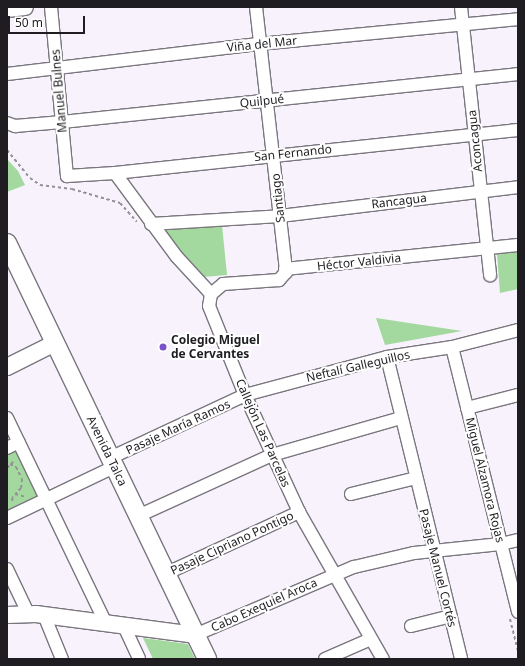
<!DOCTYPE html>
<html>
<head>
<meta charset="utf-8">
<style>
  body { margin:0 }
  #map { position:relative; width:525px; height:666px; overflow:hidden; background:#f7f2fc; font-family:"Noto Sans",sans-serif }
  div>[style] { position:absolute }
  .green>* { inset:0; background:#a3d99f }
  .path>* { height:2px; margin-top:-1px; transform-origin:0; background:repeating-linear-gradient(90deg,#959198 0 3px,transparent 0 6px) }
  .roads { filter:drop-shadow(1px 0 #7a767e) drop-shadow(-1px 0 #7a767e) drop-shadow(0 1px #7a767e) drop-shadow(0 -1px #7a767e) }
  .minor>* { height:12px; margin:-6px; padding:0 6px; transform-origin:6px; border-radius:6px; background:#fff }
  .tertiary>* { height:16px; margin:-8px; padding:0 8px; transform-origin:8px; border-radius:8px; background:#fff }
  .secondary>* { height:18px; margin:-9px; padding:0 9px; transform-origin:9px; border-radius:9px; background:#fff }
  .dots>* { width:11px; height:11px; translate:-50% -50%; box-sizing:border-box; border:2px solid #fff; border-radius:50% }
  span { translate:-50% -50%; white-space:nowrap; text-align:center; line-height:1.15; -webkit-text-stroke:4px #fff; paint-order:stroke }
  .street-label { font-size:12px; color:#1f1d21 }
  .poi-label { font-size:12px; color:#1f1d21; font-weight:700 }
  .left { translate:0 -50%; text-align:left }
  .frame { position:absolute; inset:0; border:8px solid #1f1d21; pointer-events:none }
  .scale { position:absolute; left:8px; top:16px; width:77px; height:18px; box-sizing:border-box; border:2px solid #1f1d21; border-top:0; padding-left:5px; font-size:12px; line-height:14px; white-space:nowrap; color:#1f1d21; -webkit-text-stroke:3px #fff; paint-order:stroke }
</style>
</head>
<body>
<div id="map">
  <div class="green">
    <div style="clip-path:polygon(7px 159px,18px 171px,25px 185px,7px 192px)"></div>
    <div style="clip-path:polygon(222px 225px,227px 275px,203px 277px,160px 228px)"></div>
    <div style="clip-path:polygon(518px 252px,518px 289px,500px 293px,497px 254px)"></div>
    <div style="clip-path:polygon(376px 318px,462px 331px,385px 345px)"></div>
    <div style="clip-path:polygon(15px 450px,39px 498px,7px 513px,7px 454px)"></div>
    <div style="clip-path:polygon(143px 638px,188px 644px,195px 659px,153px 659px)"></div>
  </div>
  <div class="path">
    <div style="left:7px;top:150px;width:36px;rotate:51deg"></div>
    <div style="left:30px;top:178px;width:12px;rotate:35deg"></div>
    <div style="left:40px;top:185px;width:32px;rotate:7deg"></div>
    <div style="left:72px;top:189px;width:50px;rotate:16.3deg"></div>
    <div style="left:120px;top:203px;width:25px;rotate:48deg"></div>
    <div style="left:10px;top:464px;width:7px;rotate:27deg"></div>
    <div style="left:16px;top:467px;width:13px;rotate:63deg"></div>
    <div style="left:22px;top:479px;width:9px;rotate:96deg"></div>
    <div style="left:21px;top:488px;width:13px;rotate:132deg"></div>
    <div style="left:12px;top:498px;width:6px;rotate:81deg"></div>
    <div style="left:7px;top:468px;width:11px;rotate:-45deg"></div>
    <div style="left:15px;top:494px;width:11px;rotate:15deg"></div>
    <div style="left:510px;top:619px;width:33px;rotate:76deg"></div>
  </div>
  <div class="roads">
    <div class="minor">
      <div style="left:51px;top:7px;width:170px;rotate:84.6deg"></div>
      <div style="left:67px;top:176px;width:48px;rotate:-3.6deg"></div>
      <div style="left:115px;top:173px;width:405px;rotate:-6.1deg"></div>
      <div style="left:256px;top:7px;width:267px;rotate:83.5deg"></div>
      <div style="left:286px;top:272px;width:11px;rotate:131deg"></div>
      <div style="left:279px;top:280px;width:56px;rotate:175.9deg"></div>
      <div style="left:223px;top:284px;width:16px;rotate:140deg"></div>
      <div style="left:211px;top:294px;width:12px;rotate:99deg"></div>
      <div style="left:209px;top:306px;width:96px;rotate:68deg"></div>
      <div style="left:245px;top:395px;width:129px;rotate:65.2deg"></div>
      <div style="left:299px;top:512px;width:169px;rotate:60.3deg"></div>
      <div style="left:461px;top:7px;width:270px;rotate:83.8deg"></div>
      <div style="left:7px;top:74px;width:255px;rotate:-6.8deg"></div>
      <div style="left:260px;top:44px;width:259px;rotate:-5.5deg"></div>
      <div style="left:7px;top:123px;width:9px;rotate:21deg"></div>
      <div style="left:15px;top:126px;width:47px;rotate:-4.9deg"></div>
      <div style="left:62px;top:122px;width:459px;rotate:-6deg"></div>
      <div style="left:115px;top:173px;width:104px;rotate:53.6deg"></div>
      <div style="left:177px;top:257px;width:50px;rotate:47.4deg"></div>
      <div style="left:151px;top:224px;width:129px;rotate:-3.5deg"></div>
      <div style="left:280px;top:216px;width:240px;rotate:-6.9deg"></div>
      <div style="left:285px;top:269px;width:234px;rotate:-5.9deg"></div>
      <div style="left:452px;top:347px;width:273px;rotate:76deg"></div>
      <div style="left:387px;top:357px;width:311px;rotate:76.2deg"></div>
      <div style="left:467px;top:408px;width:53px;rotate:-14.3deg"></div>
      <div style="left:7px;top:418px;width:226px;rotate:64.3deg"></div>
      <div style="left:7px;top:448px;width:13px;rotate:-27deg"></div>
      <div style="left:110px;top:458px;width:149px;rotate:-25deg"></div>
      <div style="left:245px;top:395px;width:147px;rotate:-15deg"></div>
      <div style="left:387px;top:357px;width:66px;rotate:-8.7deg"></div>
      <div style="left:452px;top:347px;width:68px;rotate:-14.4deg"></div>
      <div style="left:351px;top:494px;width:67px;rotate:-13.8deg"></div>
      <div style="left:138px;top:516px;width:147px;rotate:-24.5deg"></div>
      <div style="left:272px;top:455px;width:134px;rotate:-16deg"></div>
      <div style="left:7px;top:518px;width:119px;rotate:-25.5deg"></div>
      <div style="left:7px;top:569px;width:49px;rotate:64.5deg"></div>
      <div style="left:165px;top:574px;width:148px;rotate:-24.8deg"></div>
      <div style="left:44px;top:615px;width:48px;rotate:67.8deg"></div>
      <div style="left:123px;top:624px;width:38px;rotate:65deg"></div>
      <div style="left:411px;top:626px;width:41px;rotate:-14deg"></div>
      <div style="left:195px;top:635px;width:173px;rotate:-23.2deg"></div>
      <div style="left:354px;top:567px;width:62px;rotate:-13.1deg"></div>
      <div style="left:414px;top:553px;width:87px;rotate:-5.9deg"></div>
      <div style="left:501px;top:544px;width:17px;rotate:-13deg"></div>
      <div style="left:325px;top:659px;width:50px;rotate:-23.5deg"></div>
    </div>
    <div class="tertiary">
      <div style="left:7px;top:9px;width:18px;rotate:-6deg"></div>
      <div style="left:7px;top:367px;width:54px;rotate:-26.6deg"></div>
      <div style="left:7px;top:615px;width:29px;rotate:-2deg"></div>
      <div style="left:36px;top:614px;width:160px;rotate:7.5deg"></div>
    </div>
    <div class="secondary">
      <div style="left:7px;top:243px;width:462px;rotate:64.3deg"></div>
    </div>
  </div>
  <div class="dots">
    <div style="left:163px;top:347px;background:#7a51ca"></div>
  </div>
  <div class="street-label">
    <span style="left:262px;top:44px;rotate:-6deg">Viña del Mar</span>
    <span style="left:59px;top:91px;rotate:-95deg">Manuel Bulnes</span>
    <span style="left:262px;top:101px;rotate:-6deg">Quilpué</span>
    <span style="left:475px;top:141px;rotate:-96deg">Aconcagua</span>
    <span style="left:293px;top:153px;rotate:-6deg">San Fernando</span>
    <span style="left:278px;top:198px;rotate:-96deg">Santiago</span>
    <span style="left:399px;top:201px;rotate:-7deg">Rancagua</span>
    <span style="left:359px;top:262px;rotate:-6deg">Héctor Valdivia</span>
    <span style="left:358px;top:366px;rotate:-13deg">Neftalí Galleguillos</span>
    <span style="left:178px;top:427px;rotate:-25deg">Pasaje María Ramos</span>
    <span style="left:263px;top:433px;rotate:66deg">Callejón Las Parcelas</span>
    <span style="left:107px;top:451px;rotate:64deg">Avenida Talca</span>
    <span style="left:485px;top:480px;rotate:76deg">Miguel Alzamora Rojas</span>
    <span style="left:232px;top:543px;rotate:-25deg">Pasaje Cipriano Pontigo</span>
    <span style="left:438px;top:568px;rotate:76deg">Pasaje Manuel Cortés</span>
    <span style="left:264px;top:605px;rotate:-24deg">Cabo Exequiel Aroca</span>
  </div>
  <div class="poi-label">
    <span class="left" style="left:171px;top:347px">Colegio Miguel<br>de Cervantes</span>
  </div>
  <div class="frame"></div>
  <div class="scale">50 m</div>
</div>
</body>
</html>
